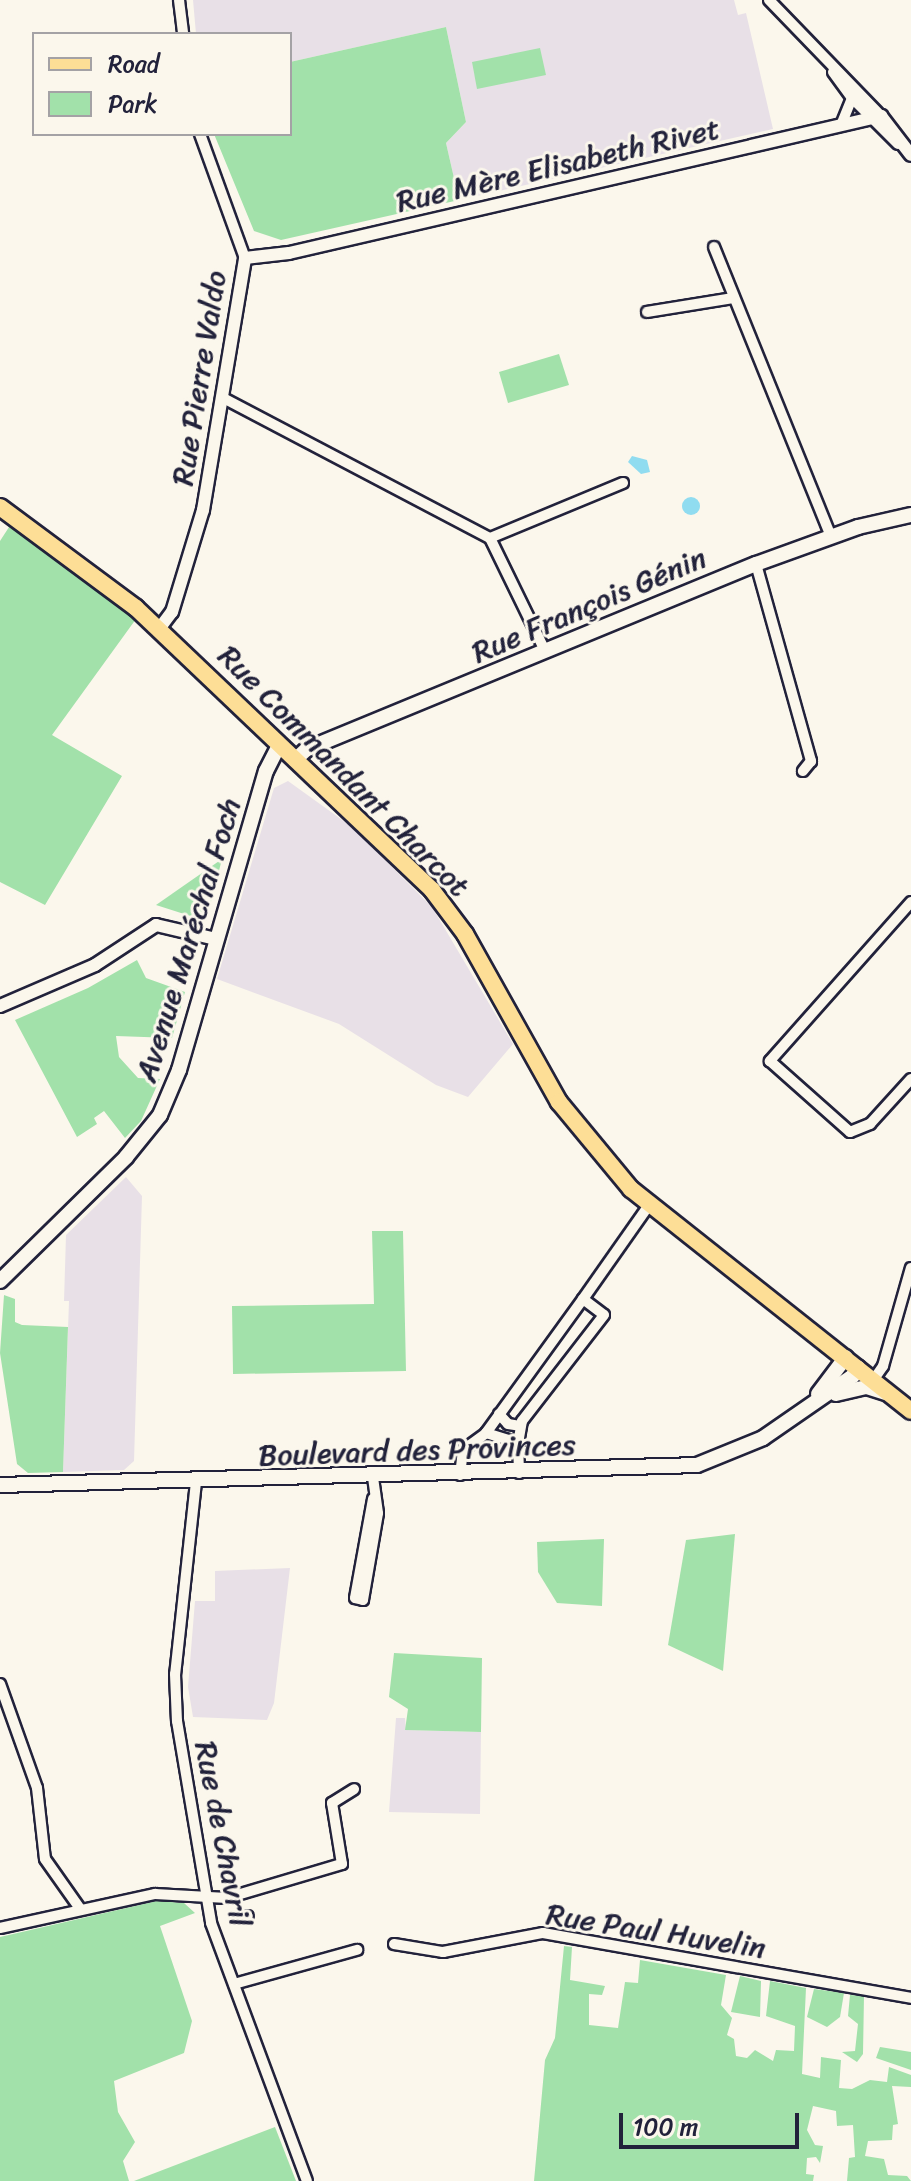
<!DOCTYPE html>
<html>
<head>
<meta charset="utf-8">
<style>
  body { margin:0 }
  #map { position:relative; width:911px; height:2181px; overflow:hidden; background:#fbf7ec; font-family:Sriracha,sans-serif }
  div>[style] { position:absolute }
  .built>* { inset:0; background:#e8e0e7 }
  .green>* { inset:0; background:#a2e1aa }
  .water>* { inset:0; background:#90dcf0 }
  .round { border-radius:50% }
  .roads { filter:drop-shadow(2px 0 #22223b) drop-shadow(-2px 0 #22223b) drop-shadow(0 2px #22223b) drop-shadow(0 -2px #22223b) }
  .minor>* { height:10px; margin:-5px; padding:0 5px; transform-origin:5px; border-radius:5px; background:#fbf7ec }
  .tertiary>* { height:12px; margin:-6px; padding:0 6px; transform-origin:6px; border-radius:6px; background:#fbf7ec }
  .secondary>* { height:14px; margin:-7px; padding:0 7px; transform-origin:7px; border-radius:7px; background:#fbf7ec }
  .primary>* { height:16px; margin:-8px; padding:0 8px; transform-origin:8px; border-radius:8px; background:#fdde96 }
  span { translate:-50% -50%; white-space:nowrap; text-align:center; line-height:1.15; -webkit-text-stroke:6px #fbf7ec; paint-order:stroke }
  .street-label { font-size:30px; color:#22223b }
  .legend { position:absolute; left:32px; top:32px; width:260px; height:104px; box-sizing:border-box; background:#fbf7ec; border:2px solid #a4a2a5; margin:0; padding:10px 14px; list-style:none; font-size:24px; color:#22223b }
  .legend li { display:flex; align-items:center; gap:16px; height:40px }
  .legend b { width:40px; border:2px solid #a4a2a5 }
  .scale { position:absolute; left:619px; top:2113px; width:180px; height:36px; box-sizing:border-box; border:4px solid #22223b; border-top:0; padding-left:10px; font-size:24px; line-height:28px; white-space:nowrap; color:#22223b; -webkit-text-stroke:6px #fbf7ec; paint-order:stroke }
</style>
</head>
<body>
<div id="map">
  <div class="built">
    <div style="clip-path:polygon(193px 0,734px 0,738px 15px,746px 13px,773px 129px,459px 200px,446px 143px,466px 122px,446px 27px,290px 62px,290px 34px,196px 34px)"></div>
    <div style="clip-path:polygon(288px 781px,352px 827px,432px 907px,513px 1044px,468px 1097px,436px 1085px,339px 1024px,217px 979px,274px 788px)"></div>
    <div style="clip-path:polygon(126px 1177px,142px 1196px,134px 1461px,124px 1470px,63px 1472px,69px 1301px,64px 1301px,66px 1235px)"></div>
    <div style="clip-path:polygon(290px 1568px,274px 1703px,267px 1720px,193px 1717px,188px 1687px,195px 1601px,215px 1601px,215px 1571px)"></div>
    <div style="clip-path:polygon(396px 1718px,405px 1718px,406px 1730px,481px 1732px,480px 1814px,389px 1812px)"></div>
  </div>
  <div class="green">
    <div style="clip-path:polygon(446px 27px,466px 122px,446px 143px,459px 200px,281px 240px,254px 231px,214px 134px,290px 134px,290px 62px)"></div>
    <div style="clip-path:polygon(540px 48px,546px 75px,477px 89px,472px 62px)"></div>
    <div style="clip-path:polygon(559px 354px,569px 385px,508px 403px,499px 372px)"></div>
    <div style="clip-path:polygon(11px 524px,136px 619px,52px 735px,122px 776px,45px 905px,0 882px,0 541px)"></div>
    <div style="clip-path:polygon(222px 859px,206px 921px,156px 905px)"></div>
    <div style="clip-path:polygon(137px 960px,146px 978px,185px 992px,172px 1038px,116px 1036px,119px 1057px,138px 1078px,160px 1079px,141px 1121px,125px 1138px,104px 1111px,94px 1118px,97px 1124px,77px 1137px,15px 1020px,88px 988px)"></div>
    <div style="clip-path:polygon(372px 1231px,403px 1231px,406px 1371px,233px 1374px,232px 1306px,374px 1304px)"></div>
    <div style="clip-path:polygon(4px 1295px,15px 1299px,15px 1322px,22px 1325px,68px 1327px,63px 1472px,28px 1473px,17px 1464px,0 1353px)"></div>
    <div style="clip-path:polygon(735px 1534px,723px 1671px,668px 1645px,686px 1540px)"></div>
    <div style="clip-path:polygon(604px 1539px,602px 1606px,557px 1603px,538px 1572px,537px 1542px)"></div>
    <div style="clip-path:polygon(394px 1653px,482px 1658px,481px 1732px,405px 1730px,408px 1709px,389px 1697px)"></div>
    <div style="clip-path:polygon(157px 1901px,184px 1903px,195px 1913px,160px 1926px,192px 2021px,184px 2053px,114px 2081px,118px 2112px,135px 2142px,123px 2161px,129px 2181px,0 2181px,0 1937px)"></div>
    <div style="clip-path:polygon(564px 1946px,572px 1947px,570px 1980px,605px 1986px,602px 1995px,589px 1994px,589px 2025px,618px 2028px,625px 1982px,638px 1983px,640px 1960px,726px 1975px,721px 2005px,732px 2018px,727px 2035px,734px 2039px,736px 2056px,747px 2058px,755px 2050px,773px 2061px,776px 2050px,794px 2051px,795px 2026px,766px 2016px,770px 1981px,806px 1988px,802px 2074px,820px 2078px,821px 2057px,841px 2060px,839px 2088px,852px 2089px,870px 2080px,887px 2082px,889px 2067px,911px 2075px,911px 2087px,892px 2086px,898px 2124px,893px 2125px,892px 2140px,868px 2141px,865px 2156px,884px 2159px,888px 2175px,907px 2176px,911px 2181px,847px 2181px,849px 2158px,855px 2157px,853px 2125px,837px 2126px,836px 2111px,813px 2106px,807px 2130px,815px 2145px,823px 2146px,820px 2163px,816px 2157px,807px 2158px,806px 2174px,814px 2175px,813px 2181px,534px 2181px,545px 2060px,555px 2038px)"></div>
    <div style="clip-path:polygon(740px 1976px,761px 1981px,760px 2017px,731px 2012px)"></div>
    <div style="clip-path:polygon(814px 1989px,844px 1993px,840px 2017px,827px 2027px,807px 2017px)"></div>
    <div style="clip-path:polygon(850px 1995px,864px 1996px,863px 2054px,857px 2062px,842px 2052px,855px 2051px,858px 2024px,848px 2016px)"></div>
    <div style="clip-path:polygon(880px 2047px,911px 2052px,911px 2070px,876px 2058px)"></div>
    <div style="clip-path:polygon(275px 2127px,296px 2181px,134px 2181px)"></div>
  </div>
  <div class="water">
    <div style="clip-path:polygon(632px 456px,647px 460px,650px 472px,641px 474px,628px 462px)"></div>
    <div class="round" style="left:682px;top:497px;width:18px;height:18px"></div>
  </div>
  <div class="roads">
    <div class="minor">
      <div style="left:179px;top:0;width:34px;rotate:83deg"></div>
      <div style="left:769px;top:0;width:161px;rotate:46deg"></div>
      <div style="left:833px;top:72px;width:32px;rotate:54deg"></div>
      <div style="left:852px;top:98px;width:29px;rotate:112deg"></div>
      <div style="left:852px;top:98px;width:65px;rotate:45deg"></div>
      <div style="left:200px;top:134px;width:132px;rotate:70.1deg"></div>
      <div style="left:714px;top:247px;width:312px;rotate:68deg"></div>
      <div style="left:647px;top:312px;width:87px;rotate:-9.2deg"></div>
      <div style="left:225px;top:399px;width:299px;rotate:27.7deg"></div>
      <div style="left:490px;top:538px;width:126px;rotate:64deg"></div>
      <div style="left:490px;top:538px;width:144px;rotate:-22.5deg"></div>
      <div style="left:756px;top:564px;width:205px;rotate:74.4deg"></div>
      <div style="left:811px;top:761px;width:13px;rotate:129deg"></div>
      <div style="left:911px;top:902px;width:213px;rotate:131.6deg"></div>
      <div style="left:770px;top:1061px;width:107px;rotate:41.6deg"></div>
      <div style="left:850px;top:1132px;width:22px;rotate:-22deg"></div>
      <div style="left:870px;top:1124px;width:61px;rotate:-47.7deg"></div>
      <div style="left:583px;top:1299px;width:115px;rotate:-54.9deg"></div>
      <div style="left:874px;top:1379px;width:16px;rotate:-55deg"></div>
      <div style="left:883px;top:1366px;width:102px;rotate:-74.1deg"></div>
      <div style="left:499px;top:1414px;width:13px;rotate:48deg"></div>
      <div style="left:508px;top:1424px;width:12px;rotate:9deg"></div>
      <div style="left:486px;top:1433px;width:165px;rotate:-54.1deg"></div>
      <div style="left:583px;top:1299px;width:26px;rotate:37deg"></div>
      <div style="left:604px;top:1315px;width:134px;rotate:127.7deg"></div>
      <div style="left:522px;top:1421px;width:22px;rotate:100deg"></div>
      <div style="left:460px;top:1475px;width:25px;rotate:-83deg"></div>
      <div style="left:463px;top:1450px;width:29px;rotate:-36deg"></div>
      <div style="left:486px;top:1433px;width:34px;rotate:17deg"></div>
      <div style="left:518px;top:1443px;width:30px;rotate:88deg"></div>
      <div style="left:196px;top:1482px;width:193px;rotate:96.2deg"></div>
      <div style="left:175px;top:1674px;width:47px;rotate:87.6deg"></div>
      <div style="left:177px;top:1721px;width:205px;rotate:80.4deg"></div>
      <div style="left:211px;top:1923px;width:275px;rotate:69.6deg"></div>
      <div style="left:363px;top:1600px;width:88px;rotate:-80.2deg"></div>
      <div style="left:378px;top:1513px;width:36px;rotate:-98deg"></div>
      <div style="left:363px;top:1600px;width:8px;rotate:-166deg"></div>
      <div style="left:355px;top:1598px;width:101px;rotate:-79.7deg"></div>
      <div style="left:0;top:1684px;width:110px;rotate:70.4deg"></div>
      <div style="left:37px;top:1788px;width:71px;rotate:83.6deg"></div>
      <div style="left:45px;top:1859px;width:62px;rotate:54.8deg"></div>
      <div style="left:241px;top:1918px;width:7px;rotate:-16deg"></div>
      <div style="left:0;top:1928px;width:159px;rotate:-12.4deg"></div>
      <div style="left:155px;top:1894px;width:72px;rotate:3.2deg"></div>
      <div style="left:227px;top:1898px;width:120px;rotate:-16.5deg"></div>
      <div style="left:342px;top:1864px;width:62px;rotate:-99.3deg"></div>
      <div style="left:332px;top:1803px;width:26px;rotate:-32deg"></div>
      <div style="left:394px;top:1944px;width:50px;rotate:9.3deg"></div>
      <div style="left:443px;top:1952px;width:102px;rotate:-10.8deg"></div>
      <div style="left:543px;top:1933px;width:374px;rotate:10deg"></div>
      <div style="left:234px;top:1984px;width:128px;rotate:-15.5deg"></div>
    </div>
    <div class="tertiary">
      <div style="left:159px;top:629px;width:21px;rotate:-53deg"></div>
      <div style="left:172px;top:612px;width:107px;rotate:-73.1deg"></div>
      <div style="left:203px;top:510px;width:255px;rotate:-80.5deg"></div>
      <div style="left:245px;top:258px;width:44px;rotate:-6.5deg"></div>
      <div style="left:289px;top:253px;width:608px;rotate:-13.03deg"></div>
      <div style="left:881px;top:116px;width:49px;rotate:52.4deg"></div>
      <div style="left:0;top:1006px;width:103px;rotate:-23.3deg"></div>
      <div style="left:95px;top:965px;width:73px;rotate:-33.3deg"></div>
      <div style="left:156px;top:925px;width:62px;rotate:13.1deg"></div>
    </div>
    <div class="secondary">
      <div style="left:295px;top:760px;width:16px;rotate:-43deg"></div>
      <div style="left:307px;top:749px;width:486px;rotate:-22.4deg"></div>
      <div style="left:756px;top:564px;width:109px;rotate:-19.9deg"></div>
      <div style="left:858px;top:527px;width:54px;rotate:-12.8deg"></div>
      <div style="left:0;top:1281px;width:177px;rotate:-44.5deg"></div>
      <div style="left:126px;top:1157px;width:54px;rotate:-51deg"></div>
      <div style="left:160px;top:1115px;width:49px;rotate:-67.1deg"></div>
      <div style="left:179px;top:1070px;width:311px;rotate:-73.8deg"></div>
      <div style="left:266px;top:771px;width:29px;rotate:-63deg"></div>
      <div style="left:818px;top:1394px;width:46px;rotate:-52.9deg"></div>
      <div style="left:836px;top:1394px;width:32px;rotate:-13deg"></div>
      <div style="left:867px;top:1387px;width:19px;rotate:18deg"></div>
      <div style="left:0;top:1485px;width:697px;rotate:-1.64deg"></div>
      <div style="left:697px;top:1465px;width:71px;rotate:-22.2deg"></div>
      <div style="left:763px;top:1438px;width:109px;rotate:-34.6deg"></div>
      <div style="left:853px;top:1376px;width:10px;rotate:-61deg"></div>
    </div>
    <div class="primary">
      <div style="left:0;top:507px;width:169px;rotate:36.6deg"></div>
      <div style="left:136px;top:608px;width:409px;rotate:43.6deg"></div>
      <div style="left:432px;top:890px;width:55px;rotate:53.1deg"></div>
      <div style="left:465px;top:934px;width:193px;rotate:60.8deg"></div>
      <div style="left:559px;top:1102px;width:113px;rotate:50.4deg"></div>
      <div style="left:631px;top:1189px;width:357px;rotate:38.4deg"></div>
    </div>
  </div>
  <div class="street-label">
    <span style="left:558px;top:165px;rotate:-13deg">Rue Mère Elisabeth Rivet</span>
    <span style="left:199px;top:378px;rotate:-81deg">Rue Pierre Valdo</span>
    <span style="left:589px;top:605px;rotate:-23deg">Rue François Génin</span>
    <span style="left:344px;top:771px;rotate:45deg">Rue Commandant Charcot</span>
    <span style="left:188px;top:940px;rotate:-73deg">Avenue Maréchal Foch</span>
    <span style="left:417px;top:1450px;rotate:-2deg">Boulevard des Provinces</span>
    <span style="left:223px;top:1834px;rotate:79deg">Rue de Chavril</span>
    <span style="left:656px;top:1931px;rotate:9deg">Rue Paul Huvelin</span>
  </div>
  <ul class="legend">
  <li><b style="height:10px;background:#fdde96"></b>Road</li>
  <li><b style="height:22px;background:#a2e1aa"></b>Park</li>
  </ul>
  <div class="scale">100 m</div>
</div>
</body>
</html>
